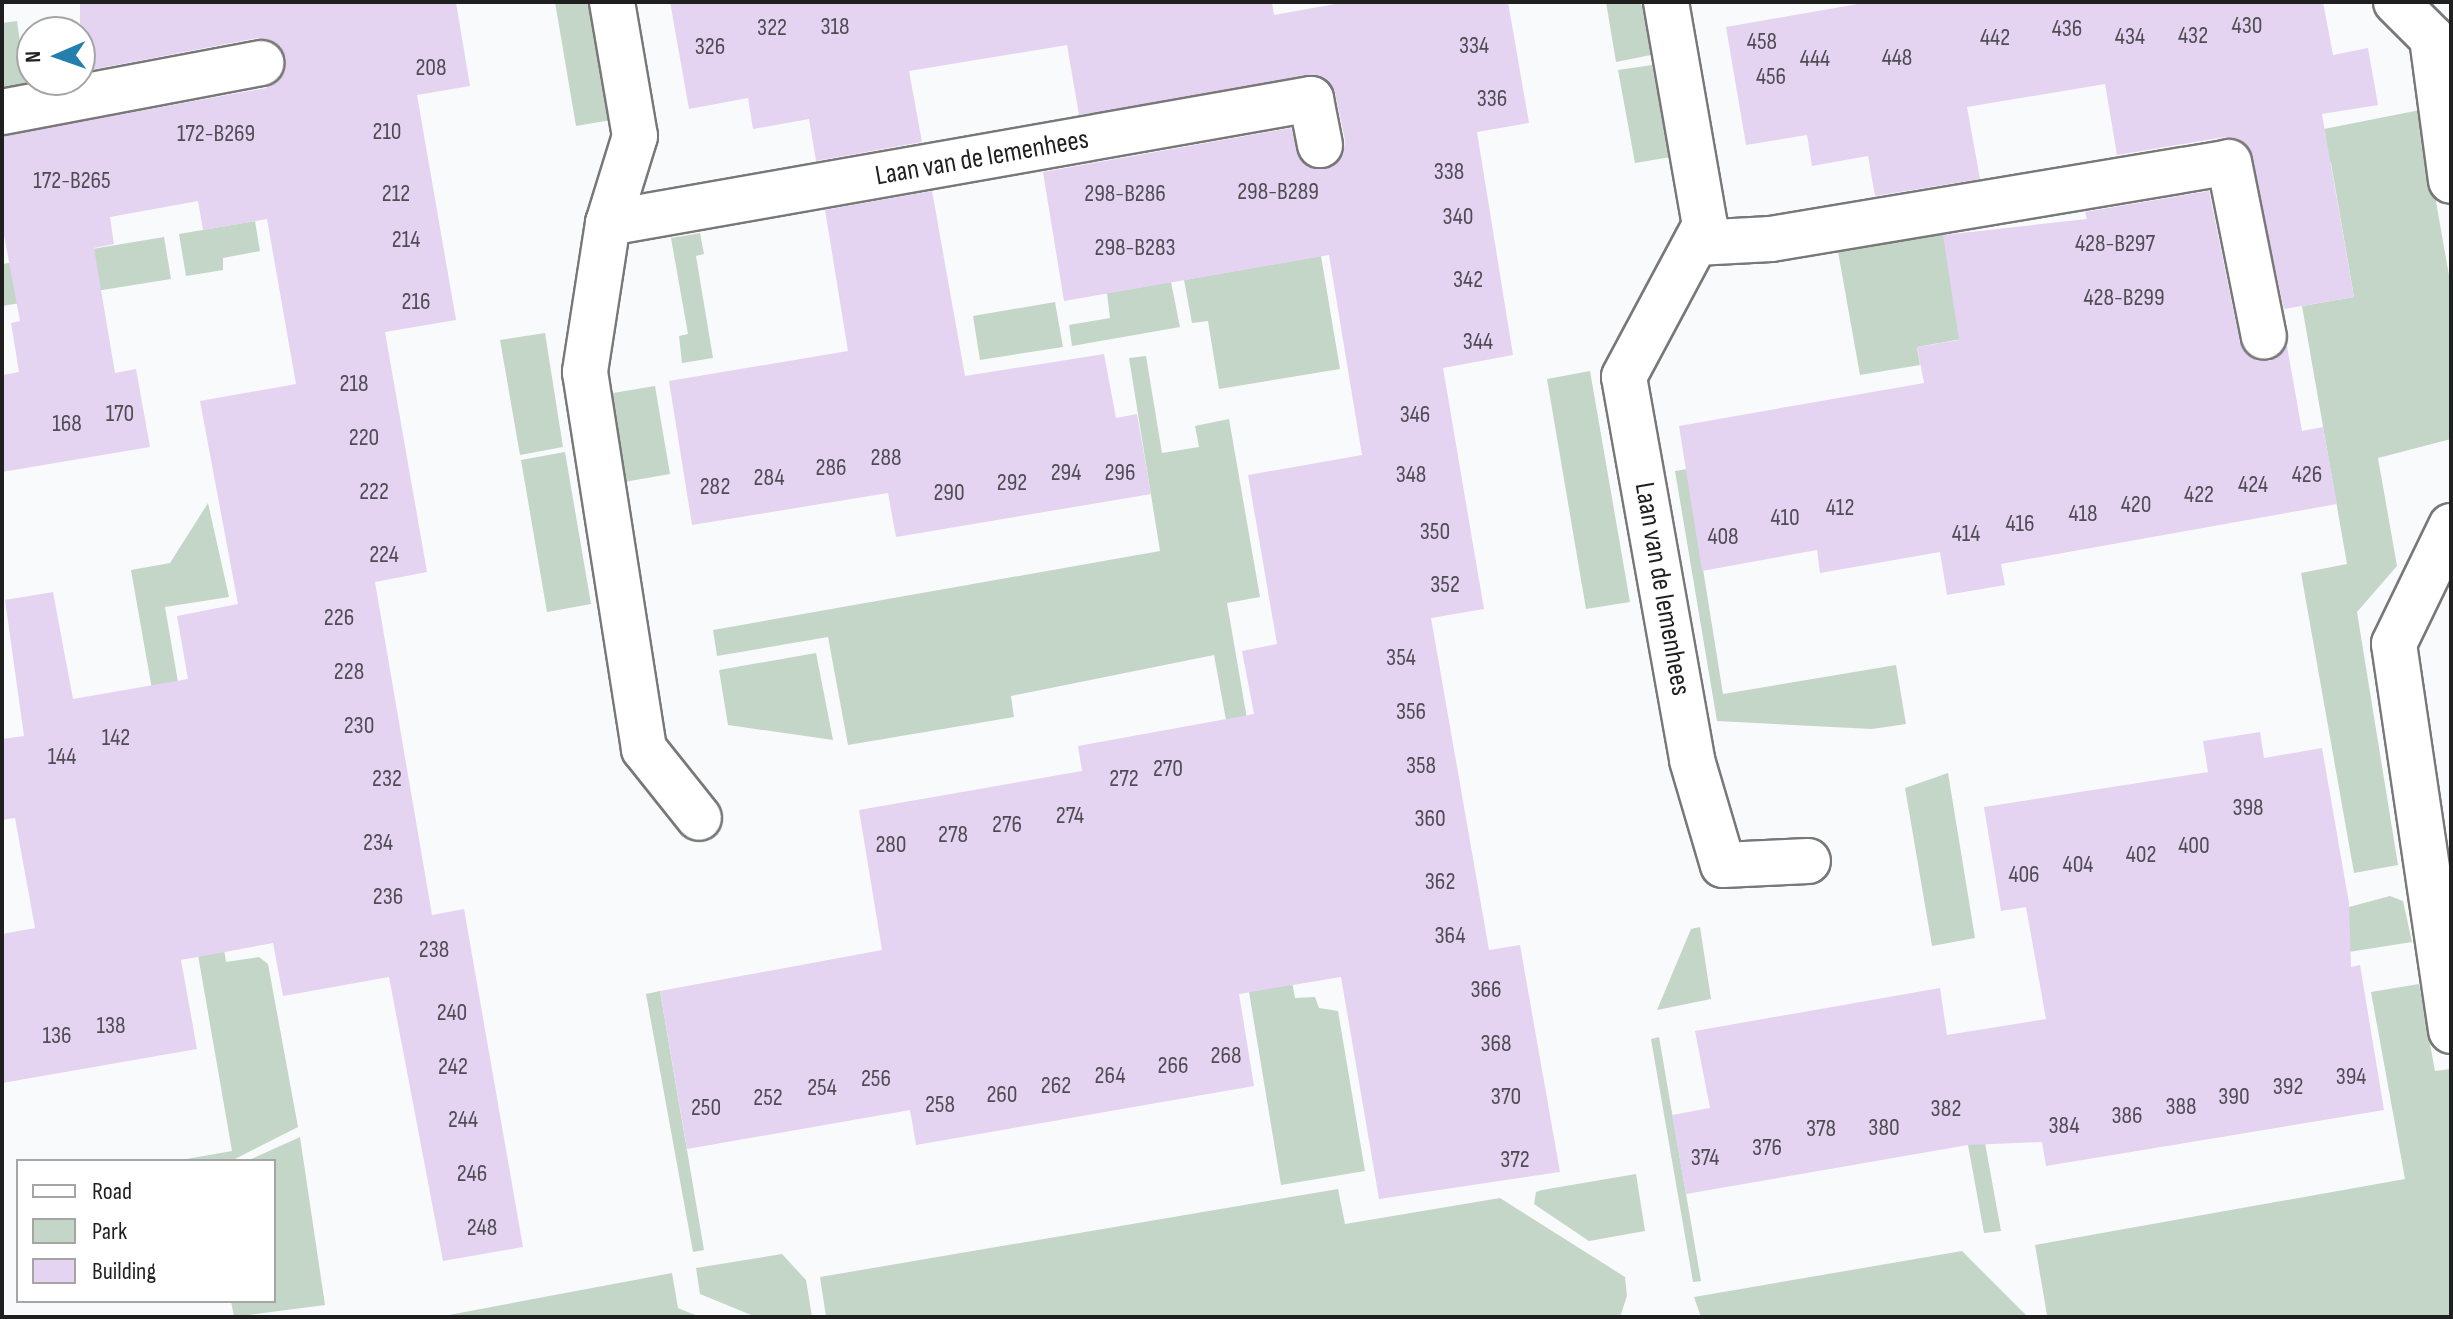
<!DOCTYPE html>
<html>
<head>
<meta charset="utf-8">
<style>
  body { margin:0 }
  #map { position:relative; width:2453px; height:1319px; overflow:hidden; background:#f9fafb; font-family:"Sofia Sans Condensed",sans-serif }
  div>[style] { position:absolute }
  .green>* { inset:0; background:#c4d6c8 }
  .building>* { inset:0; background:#e4d4f1 }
  .roads { filter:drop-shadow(2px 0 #787879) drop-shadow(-2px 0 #787879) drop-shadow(0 2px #787879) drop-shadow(0 -2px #787879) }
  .minor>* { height:44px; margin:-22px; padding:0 22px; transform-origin:22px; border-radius:22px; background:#fff }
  span { translate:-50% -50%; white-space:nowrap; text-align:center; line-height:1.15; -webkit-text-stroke:7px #fff; paint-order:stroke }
  .number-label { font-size:24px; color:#504c54 }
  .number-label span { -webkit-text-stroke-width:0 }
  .street-label { font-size:28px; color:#1f1f20 }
  .frame { position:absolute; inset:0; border:4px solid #1f1f20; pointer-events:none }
  .legend { position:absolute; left:16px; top:1159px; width:260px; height:144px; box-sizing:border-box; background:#fff; border:2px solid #a5a5a6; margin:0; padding:10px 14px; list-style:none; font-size:24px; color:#1f1f20 }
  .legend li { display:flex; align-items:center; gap:16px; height:40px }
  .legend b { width:40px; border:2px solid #a5a5a6 }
  .north { position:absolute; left:16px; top:16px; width:80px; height:80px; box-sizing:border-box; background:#fff; border:2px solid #a5a5a6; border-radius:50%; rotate:268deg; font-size:22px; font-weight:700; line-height:32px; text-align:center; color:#1f1f20 }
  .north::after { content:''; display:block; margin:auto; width:28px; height:36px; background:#247fad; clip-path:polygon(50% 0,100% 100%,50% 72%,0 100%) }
</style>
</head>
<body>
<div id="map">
  <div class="green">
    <div style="clip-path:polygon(555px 2px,591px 2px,611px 120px,576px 126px)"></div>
    <div style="clip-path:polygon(1606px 2px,1641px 2px,1651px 55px,1616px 62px)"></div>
    <div style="clip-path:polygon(17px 21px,27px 91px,2px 96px,2px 23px)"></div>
    <div style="clip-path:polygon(1652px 65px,1671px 157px,1635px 163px,1618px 70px)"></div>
    <div style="clip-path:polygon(2420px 110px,2451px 287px,2451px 439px,2378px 458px,2397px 566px,2357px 612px,2398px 865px,2354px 873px,2301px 573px,2347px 564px,2302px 306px,2354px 297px,2331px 163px,2273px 139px)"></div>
    <div style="clip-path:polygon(255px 221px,260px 251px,223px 258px,223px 270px,186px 276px,179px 234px)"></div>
    <div style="clip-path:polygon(1944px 232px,1962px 339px,1917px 347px,1920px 365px,1860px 375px,1837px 246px)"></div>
    <div style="clip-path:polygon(700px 233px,704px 254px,696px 256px,713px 358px,682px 363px,679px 336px,688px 334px,671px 238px)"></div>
    <div style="clip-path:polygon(164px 237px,171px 279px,2px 306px,2px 264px)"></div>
    <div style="clip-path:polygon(1321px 256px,1340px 369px,1219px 389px,1208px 321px,1192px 323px,1184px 280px)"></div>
    <div style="clip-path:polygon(1171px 282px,1180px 327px,1072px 346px,1069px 325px,1110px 318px,1107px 293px)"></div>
    <div style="clip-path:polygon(1055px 302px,1063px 347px,980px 360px,973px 316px)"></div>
    <div style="clip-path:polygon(545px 333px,563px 447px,520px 455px,500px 340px)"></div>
    <div style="clip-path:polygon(1146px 356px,1162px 453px,1199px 447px,1195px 426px,1229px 419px,1260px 597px,1227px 603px,1274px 875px,1255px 877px,1214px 655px,1011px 696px,1014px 717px,848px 745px,828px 637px,717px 656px,713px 630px,1160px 551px,1129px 358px)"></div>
    <div style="clip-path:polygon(1590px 371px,1630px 602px,1586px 609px,1547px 379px)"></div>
    <div style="clip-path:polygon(655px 386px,670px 474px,624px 482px,607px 394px)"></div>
    <div style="clip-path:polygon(565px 452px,591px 604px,547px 612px,521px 460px)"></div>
    <div style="clip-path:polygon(1687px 469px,1723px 694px,1896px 665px,1906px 724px,1872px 729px,1717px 721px,1675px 471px)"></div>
    <div style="clip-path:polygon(208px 503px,229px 597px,165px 607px,205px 838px,179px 843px,131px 570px,170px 563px)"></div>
    <div style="clip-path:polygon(816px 653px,833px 740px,728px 725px,719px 670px)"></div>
    <div style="clip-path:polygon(1948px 773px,1975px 938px,1932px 946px,1905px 788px)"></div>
    <div style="clip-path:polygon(2390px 896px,2403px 901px,2412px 942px,2298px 960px,2349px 907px)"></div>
    <div style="clip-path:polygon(216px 898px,226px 962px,259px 957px,268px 964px,298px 1127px,231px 1161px,175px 1161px,232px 1151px,189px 903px)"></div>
    <div style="clip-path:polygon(1700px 927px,1711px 999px,1657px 1010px,1691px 929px)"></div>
    <div style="clip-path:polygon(1283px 932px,1295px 998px,1315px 997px,1319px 1008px,1338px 1011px,1365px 1171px,1281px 1185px,1244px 962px)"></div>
    <div style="clip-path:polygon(2419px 984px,2435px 1071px,2451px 1069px,2451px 1317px,2047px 1315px,2035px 1245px,2405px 1179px,2371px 992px)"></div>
    <div style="clip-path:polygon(660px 991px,673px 1068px,704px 1250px,693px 1252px,646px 994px)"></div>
    <div style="clip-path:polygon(1965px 1033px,2001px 1231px,1984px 1233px,1968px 1145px)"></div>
    <div style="clip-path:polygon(1659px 1037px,1701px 1281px,1693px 1282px,1651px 1039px)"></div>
    <div style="clip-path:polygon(300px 1137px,325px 1305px,234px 1317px,231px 1301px,274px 1301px,274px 1161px,247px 1161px)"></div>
    <div style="clip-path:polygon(1636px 1174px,1645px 1231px,1589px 1241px,1534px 1204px,1536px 1192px,1542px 1190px)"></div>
    <div style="clip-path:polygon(1338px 1189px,1345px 1224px,1500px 1198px,1625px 1277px,1627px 1296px,1620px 1317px,826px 1317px,820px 1277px)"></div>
    <div style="clip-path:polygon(1962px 1251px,2028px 1317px,1701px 1317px,1694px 1297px)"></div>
    <div style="clip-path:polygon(782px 1254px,806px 1280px,812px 1317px,756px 1317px,700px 1294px,696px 1268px)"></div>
    <div style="clip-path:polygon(672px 1273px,678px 1308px,700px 1317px,438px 1317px)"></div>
  </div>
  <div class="building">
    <div style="clip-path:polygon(80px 2px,456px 2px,470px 86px,417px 95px,456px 320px,385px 332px,427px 572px,375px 582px,432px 915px,464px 909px,523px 1247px,443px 1261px,389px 977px,283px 996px,273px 943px,181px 960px,197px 1049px,2px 1083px,2px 934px,35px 928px,15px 818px,2px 820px,2px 739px,24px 736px,5px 600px,53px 592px,73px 699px,188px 679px,177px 616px,238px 604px,200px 401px,296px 384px,267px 219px,203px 230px,198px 201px,110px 217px,114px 244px,94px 248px,115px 373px,136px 369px,150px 447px,2px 472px,2px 375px,19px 372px,11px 323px,20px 321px,2px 224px,2px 136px,266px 88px,285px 70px,280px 47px,257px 38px,80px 72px)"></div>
    <div style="clip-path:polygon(670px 2px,1272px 2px,1274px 15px,1346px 2px,1508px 2px,1529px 123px,1477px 132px,1513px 355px,1443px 368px,1484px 609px,1431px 618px,1489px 950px,1520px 945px,1560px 1172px,1379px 1199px,1341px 977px,1239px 994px,1254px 1086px,916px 1145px,910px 1110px,687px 1149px,660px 991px,882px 950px,859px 810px,1082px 771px,1078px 746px,1254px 714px,1242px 651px,1277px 644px,1248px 475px,1362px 455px,1329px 255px,1064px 301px,1043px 172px,1291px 128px,1301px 161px,1326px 169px,1343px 154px,1345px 140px,1335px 93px,1320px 76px,1079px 115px,1067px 45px,909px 71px,922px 142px,816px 161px,809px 119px,753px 129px,748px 98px,689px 109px)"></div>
    <div style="clip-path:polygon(1869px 2px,2323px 2px,2333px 55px,2368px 48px,2378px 105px,2322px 114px,2354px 297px,2284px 309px,2248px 146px,2225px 137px,2117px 155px,2105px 84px,1967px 107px,1980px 179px,1875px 196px,1868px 156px,1812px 166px,1807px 135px,1746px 145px,1726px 27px)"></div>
    <div style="clip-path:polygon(932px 191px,965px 376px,1104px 354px,1116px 418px,1137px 414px,1151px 494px,896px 537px,888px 493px,692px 525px,669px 381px,848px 351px,825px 210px)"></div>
    <div style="clip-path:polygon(2209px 191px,2240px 343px,2257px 361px,2270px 361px,2287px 346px,2302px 431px,2323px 427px,2337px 504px,2001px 564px,2005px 585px,1947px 595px,1940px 552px,1820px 573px,1817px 550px,1702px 571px,1679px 426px,1924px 383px,1917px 347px,1959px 340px,1943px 235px,2087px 219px,2085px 212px)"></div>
    <div style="clip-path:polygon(2260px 732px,2264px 758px,2322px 748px,2349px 903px,2351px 967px,2360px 965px,2384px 1110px,2046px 1166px,2042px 1142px,1968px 1145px,1686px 1194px,1672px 1115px,1710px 1108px,1695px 1031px,1940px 988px,1947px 1035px,2046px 1019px,2026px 907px,2001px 911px,1984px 807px,2208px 772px,2203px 741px)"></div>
  </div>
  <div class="roads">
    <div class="minor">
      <div style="left:612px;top:2px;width:136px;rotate:80.3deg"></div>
      <div style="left:635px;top:136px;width:91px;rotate:107.2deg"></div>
      <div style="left:608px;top:223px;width:151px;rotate:98.8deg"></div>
      <div style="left:585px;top:372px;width:382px;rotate:81.1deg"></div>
      <div style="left:644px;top:749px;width:88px;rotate:51.4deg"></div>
      <div style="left:1666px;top:2px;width:226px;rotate:80.1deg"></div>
      <div style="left:1705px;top:225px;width:172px;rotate:118.1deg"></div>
      <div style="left:1624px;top:377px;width:389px;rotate:79.9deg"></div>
      <div style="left:1692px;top:760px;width:109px;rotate:73.6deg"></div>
      <div style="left:1723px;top:865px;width:85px;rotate:-2.7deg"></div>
      <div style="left:2396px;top:2px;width:51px;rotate:45deg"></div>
      <div style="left:2432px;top:38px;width:144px;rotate:82.4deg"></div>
      <div style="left:2px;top:112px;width:264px;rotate:-10.7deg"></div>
      <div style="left:608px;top:223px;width:714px;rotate:-10deg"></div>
      <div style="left:1311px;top:99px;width:47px;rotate:78.9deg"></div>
      <div style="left:1696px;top:243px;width:75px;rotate:-3.1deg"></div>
      <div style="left:1771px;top:239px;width:464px;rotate:-9.5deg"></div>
      <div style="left:2229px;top:162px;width:178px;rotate:78.7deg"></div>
      <div style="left:2451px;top:526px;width:131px;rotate:115.8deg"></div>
      <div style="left:2394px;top:644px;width:391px;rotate:81.6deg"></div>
    </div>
  </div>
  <div class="number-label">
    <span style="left:2247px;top:26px">430</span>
    <span style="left:835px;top:27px">318</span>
    <span style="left:772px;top:28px">322</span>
    <span style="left:2067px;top:29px">436</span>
    <span style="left:2193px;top:36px">432</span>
    <span style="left:2130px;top:37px">434</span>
    <span style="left:1995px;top:38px">442</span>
    <span style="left:1762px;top:42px">458</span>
    <span style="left:1474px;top:46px">334</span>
    <span style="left:710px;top:47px">326</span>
    <span style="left:1897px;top:58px">448</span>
    <span style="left:1815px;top:59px">444</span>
    <span style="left:431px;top:68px">208</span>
    <span style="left:1771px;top:77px">456</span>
    <span style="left:1492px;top:99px">336</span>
    <span style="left:387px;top:132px">210</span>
    <span style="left:216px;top:134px">172-B269</span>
    <span style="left:1449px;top:172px">338</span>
    <span style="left:72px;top:181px">172-B265</span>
    <span style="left:1278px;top:192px">298-B289</span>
    <span style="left:396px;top:194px">212</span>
    <span style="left:1125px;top:194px">298-B286</span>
    <span style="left:1458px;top:217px">340</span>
    <span style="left:406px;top:240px">214</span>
    <span style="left:2115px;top:244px">428-B297</span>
    <span style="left:1135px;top:248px">298-B283</span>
    <span style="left:1468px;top:280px">342</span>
    <span style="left:2124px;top:298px">428-B299</span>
    <span style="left:416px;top:302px">216</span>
    <span style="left:1478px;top:342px">344</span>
    <span style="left:354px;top:384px">218</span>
    <span style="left:120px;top:414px">170</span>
    <span style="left:1415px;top:415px">346</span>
    <span style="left:67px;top:424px">168</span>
    <span style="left:364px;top:438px">220</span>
    <span style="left:886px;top:458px">288</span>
    <span style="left:831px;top:468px">286</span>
    <span style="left:1066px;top:473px">294</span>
    <span style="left:1120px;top:473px">296</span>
    <span style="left:1411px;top:475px">348</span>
    <span style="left:2307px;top:475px">426</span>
    <span style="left:769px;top:478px">284</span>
    <span style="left:1012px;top:483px">292</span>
    <span style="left:2253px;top:485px">424</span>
    <span style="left:715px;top:487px">282</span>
    <span style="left:374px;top:492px">222</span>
    <span style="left:949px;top:493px">290</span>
    <span style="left:2199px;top:495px">422</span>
    <span style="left:2136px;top:505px">420</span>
    <span style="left:1840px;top:508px">412</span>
    <span style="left:2083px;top:514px">418</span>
    <span style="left:1785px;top:518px">410</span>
    <span style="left:2020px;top:524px">416</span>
    <span style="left:1435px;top:532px">350</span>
    <span style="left:1966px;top:534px">414</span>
    <span style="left:1723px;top:537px">408</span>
    <span style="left:384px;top:555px">224</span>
    <span style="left:1445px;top:585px">352</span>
    <span style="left:339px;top:618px">226</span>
    <span style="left:1401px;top:658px">354</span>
    <span style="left:349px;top:672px">228</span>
    <span style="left:1411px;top:712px">356</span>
    <span style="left:359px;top:726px">230</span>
    <span style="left:116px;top:738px">142</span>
    <span style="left:62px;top:757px">144</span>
    <span style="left:1421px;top:766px">358</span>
    <span style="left:1168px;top:769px">270</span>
    <span style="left:387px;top:779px">232</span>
    <span style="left:1124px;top:779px">272</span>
    <span style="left:2248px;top:808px">398</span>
    <span style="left:1070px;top:816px">274</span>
    <span style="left:1430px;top:819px">360</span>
    <span style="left:1007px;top:825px">276</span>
    <span style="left:953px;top:835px">278</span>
    <span style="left:378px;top:843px">234</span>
    <span style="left:891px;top:845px">280</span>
    <span style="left:2194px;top:846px">400</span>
    <span style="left:2141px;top:855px">402</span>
    <span style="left:2078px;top:865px">404</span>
    <span style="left:2024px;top:875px">406</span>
    <span style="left:1440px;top:882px">362</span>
    <span style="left:388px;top:897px">236</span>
    <span style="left:1450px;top:936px">364</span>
    <span style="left:434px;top:950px">238</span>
    <span style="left:1486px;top:990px">366</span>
    <span style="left:452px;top:1013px">240</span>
    <span style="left:111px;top:1026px">138</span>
    <span style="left:57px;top:1036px">136</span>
    <span style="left:1496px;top:1044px">368</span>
    <span style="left:1226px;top:1056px">268</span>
    <span style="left:1173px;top:1066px">266</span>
    <span style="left:453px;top:1067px">242</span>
    <span style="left:1110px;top:1076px">264</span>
    <span style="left:2351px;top:1077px">394</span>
    <span style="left:876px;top:1079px">256</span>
    <span style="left:1056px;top:1086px">262</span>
    <span style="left:2288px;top:1087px">392</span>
    <span style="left:822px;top:1088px">254</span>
    <span style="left:1002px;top:1095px">260</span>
    <span style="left:1506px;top:1097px">370</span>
    <span style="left:2234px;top:1097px">390</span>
    <span style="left:768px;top:1098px">252</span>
    <span style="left:940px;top:1105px">258</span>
    <span style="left:2181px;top:1107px">388</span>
    <span style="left:706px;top:1108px">250</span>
    <span style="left:1946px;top:1109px">382</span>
    <span style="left:2127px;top:1116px">386</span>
    <span style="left:463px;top:1120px">244</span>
    <span style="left:2064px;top:1126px">384</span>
    <span style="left:1884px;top:1128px">380</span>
    <span style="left:1821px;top:1129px">378</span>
    <span style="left:1767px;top:1148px">376</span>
    <span style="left:1705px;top:1158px">374</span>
    <span style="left:1515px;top:1160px">372</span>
    <span style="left:472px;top:1174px">246</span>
    <span style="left:482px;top:1228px">248</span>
  </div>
  <div class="street-label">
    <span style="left:982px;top:158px;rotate:-10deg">Laan van de Iemenhees</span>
    <span style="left:1662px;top:589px;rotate:80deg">Laan van de Iemenhees</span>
  </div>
  <div class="frame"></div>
  <ul class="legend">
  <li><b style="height:10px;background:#fff"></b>Road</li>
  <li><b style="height:22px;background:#c4d6c8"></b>Park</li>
  <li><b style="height:22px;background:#e4d4f1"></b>Building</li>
  </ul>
  <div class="north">N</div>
</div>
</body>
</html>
